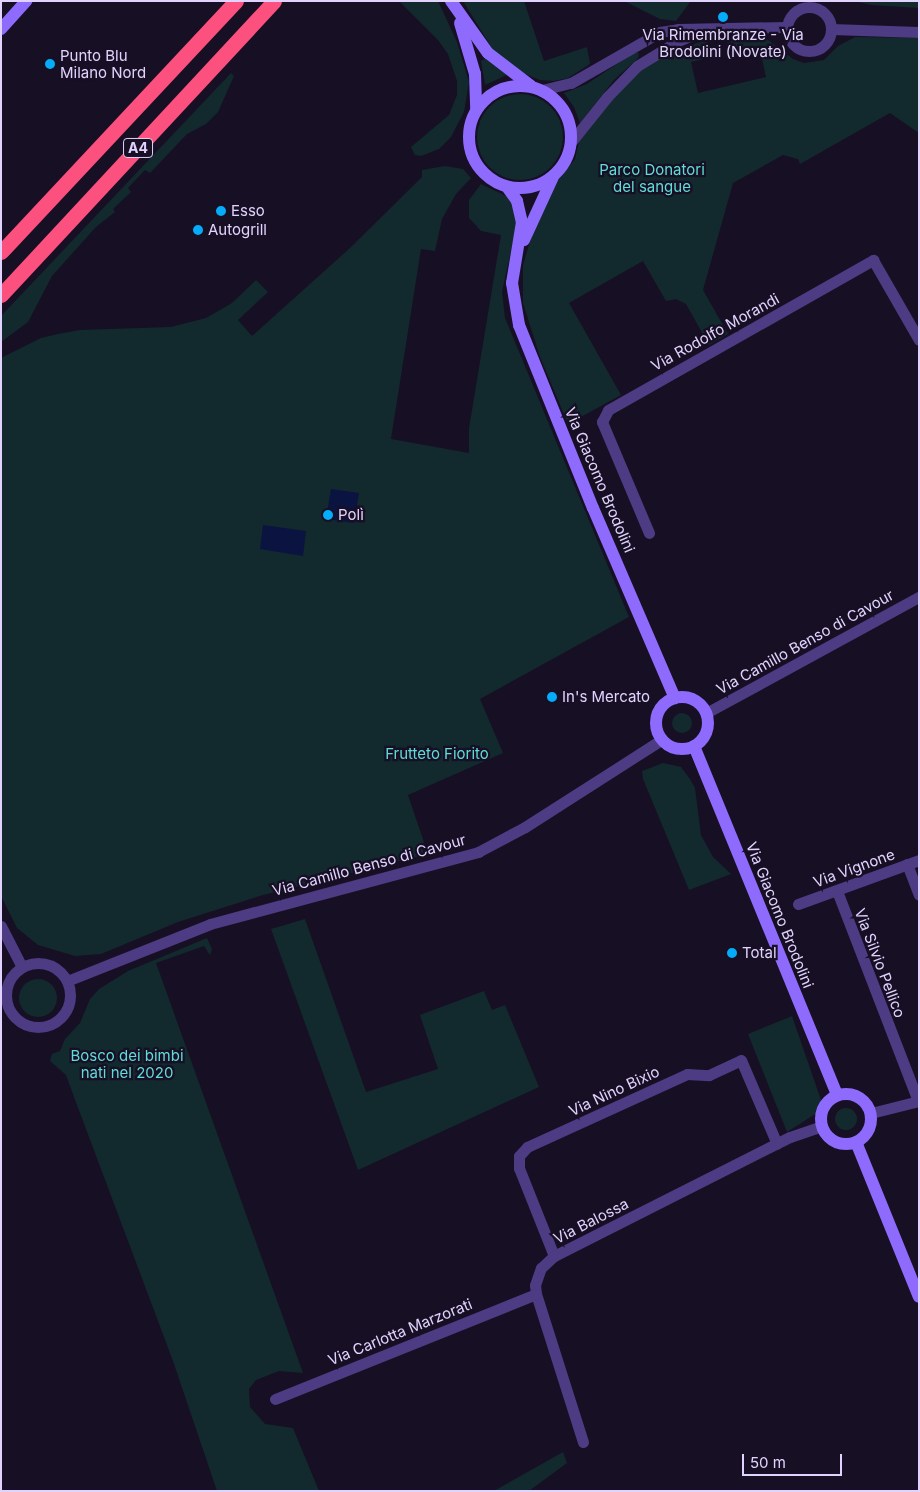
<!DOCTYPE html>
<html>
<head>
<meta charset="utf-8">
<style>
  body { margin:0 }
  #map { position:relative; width:920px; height:1492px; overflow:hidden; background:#170f24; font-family:Inter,sans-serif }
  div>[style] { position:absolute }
  .green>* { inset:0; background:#12292e }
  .round { border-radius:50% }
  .water>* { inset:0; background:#0b1341 }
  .street>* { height:11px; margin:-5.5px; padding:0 5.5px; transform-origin:5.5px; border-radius:5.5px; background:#4d3b83 }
  .street>.ring { margin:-5.5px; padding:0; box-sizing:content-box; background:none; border:11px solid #4d3b83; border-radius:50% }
  .secondary>* { height:12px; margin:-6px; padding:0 6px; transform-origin:6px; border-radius:6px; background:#8e6bfd }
  .secondary>.ring { margin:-6px; padding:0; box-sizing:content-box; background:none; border:12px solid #8e6bfd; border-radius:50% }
  .highway>* { height:15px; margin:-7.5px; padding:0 7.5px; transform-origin:7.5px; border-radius:7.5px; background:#fc507e }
  .dots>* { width:14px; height:14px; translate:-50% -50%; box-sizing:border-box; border:2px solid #170f24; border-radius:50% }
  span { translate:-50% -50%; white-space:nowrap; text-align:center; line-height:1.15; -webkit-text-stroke:4.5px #170f24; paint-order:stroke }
  .shield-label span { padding:1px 4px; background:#170f24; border:1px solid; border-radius:4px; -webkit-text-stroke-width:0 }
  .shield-label { font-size:14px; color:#e1d3fe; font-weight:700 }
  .poi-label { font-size:15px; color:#e1d3fe }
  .left { translate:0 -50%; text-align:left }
  .park-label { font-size:15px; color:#5fded9 }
  .street-label { font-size:15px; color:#e1d3fe }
  .frame { position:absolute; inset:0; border:2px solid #e1d3fe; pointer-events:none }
  .scale { position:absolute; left:742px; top:1454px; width:100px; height:22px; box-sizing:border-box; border:2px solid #e1d3fe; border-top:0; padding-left:6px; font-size:15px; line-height:18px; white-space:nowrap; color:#e1d3fe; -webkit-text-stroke:4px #170f24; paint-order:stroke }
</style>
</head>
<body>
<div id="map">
  <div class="green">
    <div style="clip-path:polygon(399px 1px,438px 1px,457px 42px,469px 82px,464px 112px,451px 137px,439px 149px,421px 156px,415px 155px,411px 147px,449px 115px,457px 95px,457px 81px,448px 54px,438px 40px)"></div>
    <div style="clip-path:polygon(463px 1px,524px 1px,544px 61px,587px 47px,590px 64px,568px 78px,554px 81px,540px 80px,520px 72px,493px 50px)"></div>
    <div style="clip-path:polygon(624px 1px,691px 1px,676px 21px,660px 19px)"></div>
    <div style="clip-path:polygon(854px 1px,919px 1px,919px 8px,871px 5px)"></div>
    <div style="clip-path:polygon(737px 34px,767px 39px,793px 59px,804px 63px,824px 60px,838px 46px,855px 37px,919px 38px,919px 133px,890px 113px,800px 164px,798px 159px,783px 155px,733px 183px,703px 290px,728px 334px,709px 345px,686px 304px,676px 299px,666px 301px,643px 261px,569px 303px,621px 395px,568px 424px,540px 357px,523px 303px,523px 265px,537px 218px,551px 189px,575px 159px,579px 141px,609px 102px,636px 72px,665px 54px,706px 40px,711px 57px,691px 62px,698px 93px,766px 77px,759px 46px,730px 53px,726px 36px)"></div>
    <div style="clip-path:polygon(635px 52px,639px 53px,638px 58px,614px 80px,580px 123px,574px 107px,564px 93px,587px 84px)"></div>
    <div style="clip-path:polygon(488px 57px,507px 75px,485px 85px,481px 61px)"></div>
    <div style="clip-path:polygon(231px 73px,234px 76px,218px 112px,206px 124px,187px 134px,150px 173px,145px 170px,128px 188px,131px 192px,113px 209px,115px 212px,96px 227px,52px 276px,28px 322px,1px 342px,1px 316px)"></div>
    <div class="round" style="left:477px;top:94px;width:86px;height:86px"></div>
    <div style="clip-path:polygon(445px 166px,463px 169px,471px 178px,456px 194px,442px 219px,435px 251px,421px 249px,391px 439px,469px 453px,469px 428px,501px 235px,481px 231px,469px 218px,469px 200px,481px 184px,508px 197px,514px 205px,517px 223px,502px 292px,505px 318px,629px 617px,480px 699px,503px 753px,408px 795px,428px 854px,263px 895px,178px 922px,101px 954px,75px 956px,38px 945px,17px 928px,1px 896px,1px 358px,41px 338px,58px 334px,80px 330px,171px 327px,206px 318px,232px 303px,256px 280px,268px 292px,238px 320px,252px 336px,350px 248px,422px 177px,422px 170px)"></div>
    <div class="round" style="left:672px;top:713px;width:20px;height:20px"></div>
    <div style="clip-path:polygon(663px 763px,681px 767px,690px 779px,695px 788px,701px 835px,713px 857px,731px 874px,689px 890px,643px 779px,642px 771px)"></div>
    <div style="clip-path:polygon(305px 919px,366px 1092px,438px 1069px,420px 1015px,484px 991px,492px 1010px,505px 1005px,539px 1087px,358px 1170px,271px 929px)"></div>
    <div style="clip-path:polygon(207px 938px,212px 949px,210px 955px,204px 946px,156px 963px,303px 1373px,279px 1371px,256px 1380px,249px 1389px,250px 1407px,265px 1424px,293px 1428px,319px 1491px,217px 1491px,173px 1361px,74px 1097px,66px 1075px,50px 1061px,52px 1054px,60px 1051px,65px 1039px,80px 1023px,90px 999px,99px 989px,128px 971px)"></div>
    <div class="round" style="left:19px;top:979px;width:38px;height:38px"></div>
    <div style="clip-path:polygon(792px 1016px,821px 1100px,817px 1113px,787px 1132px,748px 1034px)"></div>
    <div class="round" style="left:835px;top:1108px;width:22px;height:22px"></div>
    <div style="clip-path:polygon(563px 1452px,567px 1463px,529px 1491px,494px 1491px)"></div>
  </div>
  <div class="water">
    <div style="clip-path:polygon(331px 489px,359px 493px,354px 523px,326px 519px)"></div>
    <div style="clip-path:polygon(263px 525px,306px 531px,303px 556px,260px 549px)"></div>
  </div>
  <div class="street">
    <div class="ring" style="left:787px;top:7px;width:33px;height:33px"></div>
    <div style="left:831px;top:29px;width:88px;rotate:2deg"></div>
    <div style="left:542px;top:90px;width:30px;rotate:-14deg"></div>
    <div style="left:571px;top:83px;width:103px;rotate:-29.8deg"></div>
    <div style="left:660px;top:32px;width:18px;rotate:-9deg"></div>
    <div style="left:678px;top:29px;width:108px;rotate:-1.1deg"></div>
    <div style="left:571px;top:142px;width:58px;rotate:-51.3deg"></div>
    <div style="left:607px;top:97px;width:43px;rotate:-45.9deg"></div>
    <div style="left:637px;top:66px;width:48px;rotate:-31.4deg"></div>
    <div style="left:678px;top:41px;width:27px;rotate:-22deg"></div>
    <div style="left:649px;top:533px;width:121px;rotate:-112.9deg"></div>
    <div style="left:602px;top:422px;width:13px;rotate:-63deg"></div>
    <div style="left:608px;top:410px;width:305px;rotate:-29.5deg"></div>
    <div style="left:873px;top:260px;width:92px;rotate:60.1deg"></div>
    <div style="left:706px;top:713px;width:243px;rotate:-28.6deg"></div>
    <div style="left:907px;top:864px;width:33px;rotate:69deg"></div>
    <div style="left:837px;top:891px;width:225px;rotate:68.9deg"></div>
    <div style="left:798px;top:904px;width:129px;rotate:-20deg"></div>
    <div style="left:1px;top:926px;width:46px;rotate:62.9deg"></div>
    <div class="ring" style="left:6px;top:963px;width:53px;height:53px"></div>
    <div style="left:67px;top:981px;width:154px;rotate:-21.7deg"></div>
    <div style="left:210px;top:924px;width:278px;rotate:-15deg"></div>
    <div style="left:478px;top:852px;width:53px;rotate:-28deg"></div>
    <div style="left:525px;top:827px;width:161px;rotate:-32.6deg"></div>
    <div style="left:871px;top:1113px;width:49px;rotate:-14deg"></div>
    <div style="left:554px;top:1256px;width:95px;rotate:-111.7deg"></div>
    <div style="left:519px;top:1168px;width:12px;rotate:-90deg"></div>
    <div style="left:519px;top:1156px;width:12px;rotate:-48deg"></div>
    <div style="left:527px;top:1147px;width:176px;rotate:-24.5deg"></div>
    <div style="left:687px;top:1074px;width:22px;rotate:3deg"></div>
    <div style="left:709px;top:1075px;width:35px;rotate:-25deg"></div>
    <div style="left:741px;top:1060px;width:91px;rotate:66.8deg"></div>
    <div style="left:275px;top:1399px;width:281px;rotate:-21.9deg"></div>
    <div style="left:583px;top:1442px;width:155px;rotate:-107.6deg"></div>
    <div style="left:536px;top:1294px;width:9px;rotate:-96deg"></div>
    <div style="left:535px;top:1285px;width:18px;rotate:-71deg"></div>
    <div style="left:541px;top:1268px;width:18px;rotate:-43deg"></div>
    <div style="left:554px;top:1256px;width:264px;rotate:-26.8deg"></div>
    <div style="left:790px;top:1137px;width:34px;rotate:-19deg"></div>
  </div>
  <div class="secondary">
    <div style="left:451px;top:1px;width:64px;rotate:54.6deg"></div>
    <div style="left:488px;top:53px;width:54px;rotate:37.5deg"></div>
    <div style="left:460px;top:23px;width:53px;rotate:73.6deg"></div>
    <div style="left:475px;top:74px;width:36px;rotate:88deg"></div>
    <div style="left:1px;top:29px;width:38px;rotate:-48deg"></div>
    <div class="ring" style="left:469px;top:86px;width:90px;height:90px"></div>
    <div style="left:507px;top:187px;width:17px;rotate:54deg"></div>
    <div style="left:517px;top:201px;width:22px;rotate:77deg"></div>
    <div style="left:522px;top:222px;width:62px;rotate:99.3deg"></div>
    <div style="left:512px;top:283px;width:43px;rotate:80.5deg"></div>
    <div style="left:519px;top:325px;width:197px;rotate:68deg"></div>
    <div style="left:593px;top:508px;width:207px;rotate:66.7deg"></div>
    <div style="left:524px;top:240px;width:69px;rotate:-65.3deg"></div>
    <div class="ring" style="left:656px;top:697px;width:40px;height:40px"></div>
    <div style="left:694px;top:746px;width:377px;rotate:67.7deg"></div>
    <div class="ring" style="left:821px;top:1094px;width:38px;height:38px"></div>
    <div style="left:856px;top:1142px;width:167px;rotate:67.9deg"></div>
  </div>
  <div class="highway">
    <div style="left:1px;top:252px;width:344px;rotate:-46.9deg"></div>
    <div style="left:1px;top:295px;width:401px;rotate:-47.1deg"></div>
  </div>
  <div class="dots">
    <div style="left:723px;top:17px;background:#04acf9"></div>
    <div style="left:50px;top:64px;background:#04acf9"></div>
    <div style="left:221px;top:211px;background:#04acf9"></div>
    <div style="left:198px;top:230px;background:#04acf9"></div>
    <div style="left:328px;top:515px;background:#04acf9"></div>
    <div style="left:552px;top:697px;background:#04acf9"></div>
    <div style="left:732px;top:953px;background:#04acf9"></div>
  </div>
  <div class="shield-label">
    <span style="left:138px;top:148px">A4</span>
  </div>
  <div class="poi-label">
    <span style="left:723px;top:43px">Via Rimembranze - Via<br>Brodolini (Novate)</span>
    <span class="left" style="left:60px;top:64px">Punto Blu<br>Milano Nord</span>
    <span class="left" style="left:231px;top:211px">Esso</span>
    <span class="left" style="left:208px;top:230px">Autogrill</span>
    <span class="left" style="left:338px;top:515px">Polì</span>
    <span class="left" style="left:562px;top:697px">In's Mercato</span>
    <span class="left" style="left:742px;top:953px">Total</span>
  </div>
  <div class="park-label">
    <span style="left:652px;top:178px">Parco Donatori<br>del sangue</span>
    <span style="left:437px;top:754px">Frutteto Fiorito</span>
    <span style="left:127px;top:1064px">Bosco dei bimbi<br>nati nel 2020</span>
  </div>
  <div class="street-label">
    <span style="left:715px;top:332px;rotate:-29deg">Via Rodolfo Morandi</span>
    <span style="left:600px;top:480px;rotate:67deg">Via Giacomo Brodolini</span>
    <span style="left:805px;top:642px;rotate:-29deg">Via Camillo Benso di Cavour</span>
    <span style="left:369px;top:865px;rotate:-15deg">Via Camillo Benso di Cavour</span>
    <span style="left:854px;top:868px;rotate:-20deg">Via Vignone</span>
    <span style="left:780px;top:915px;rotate:68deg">Via Giacomo Brodolini</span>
    <span style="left:880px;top:963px;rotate:69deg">Via Silvio Pellico</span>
    <span style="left:614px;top:1091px;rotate:-25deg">Via Nino Bixio</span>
    <span style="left:591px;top:1221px;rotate:-27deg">Via Balossa</span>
    <span style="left:400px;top:1332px;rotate:-22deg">Via Carlotta Marzorati</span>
  </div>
  <div class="frame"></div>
  <div class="scale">50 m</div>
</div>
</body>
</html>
